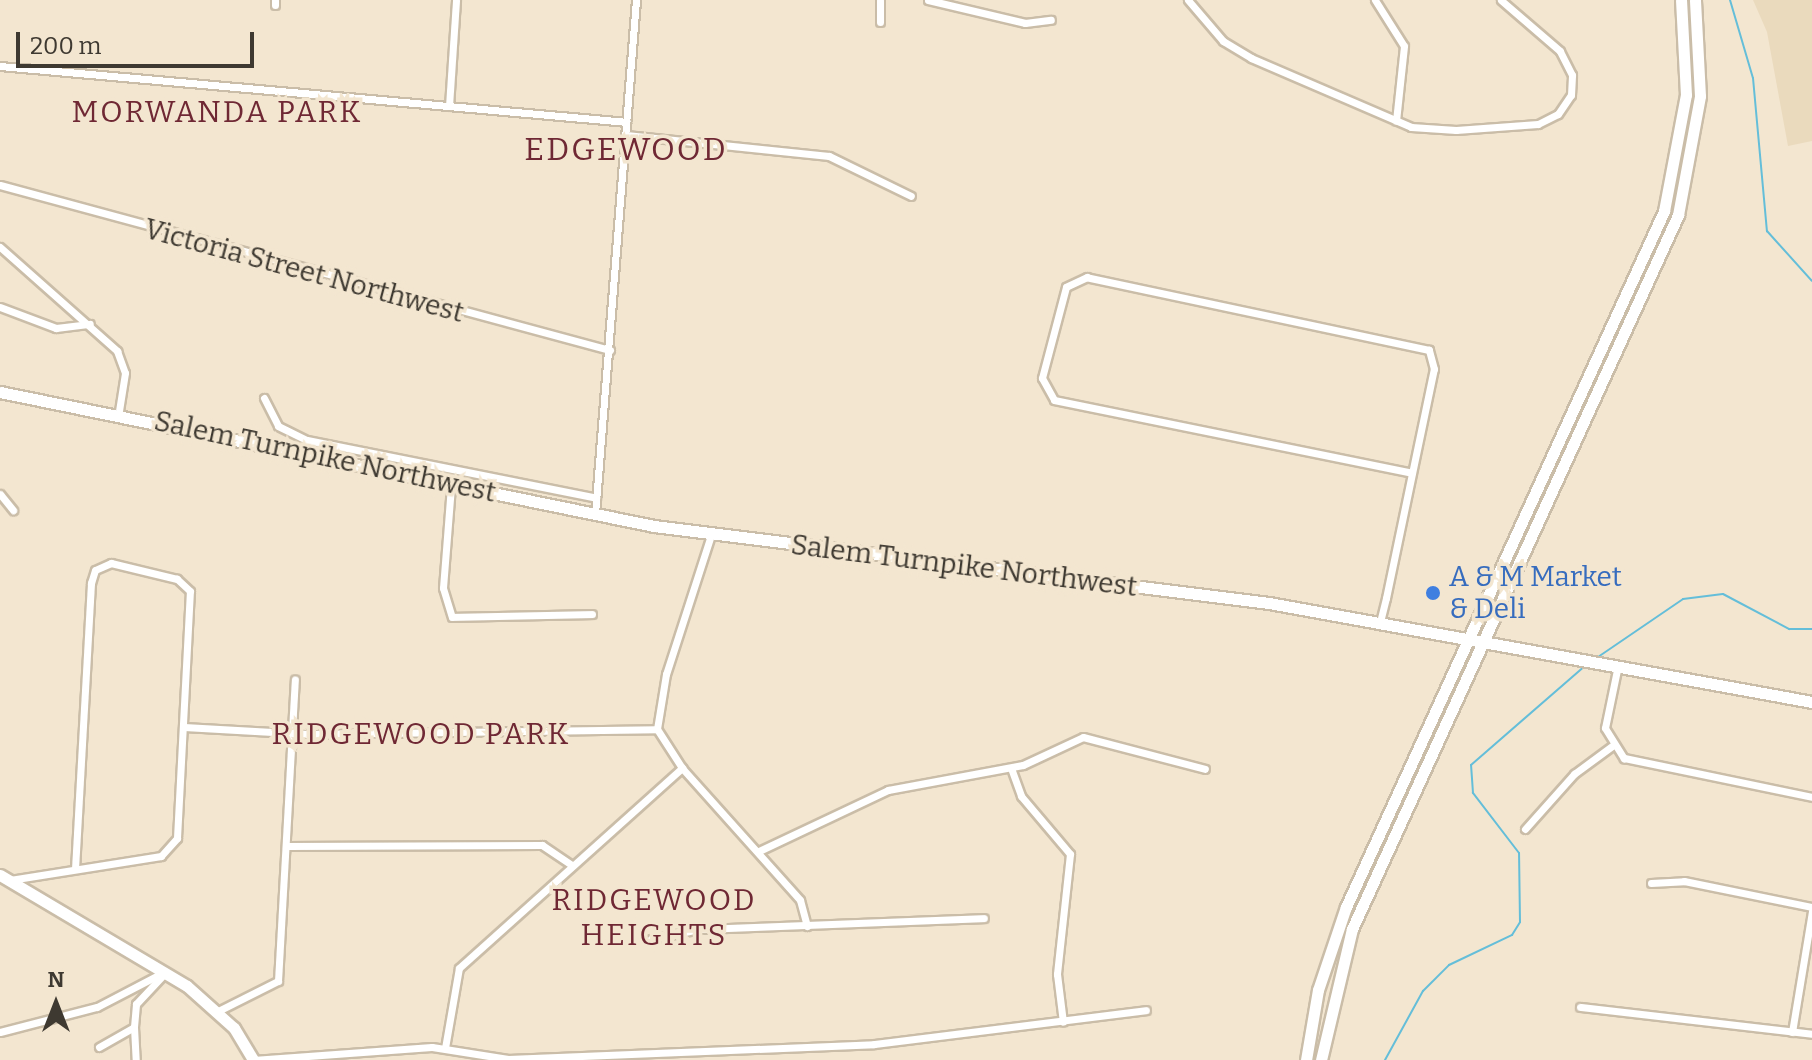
<!DOCTYPE html>
<html>
<head>
<meta charset="utf-8">
<style>
  body { margin:0 }
  #map { position:relative; width:1812px; height:1060px; overflow:hidden; background:#f3e6d0; font-family:Bitter,serif }
  div>[style] { position:absolute }
  .built>* { inset:0; background:#eadabd }
  .stream>* { height:2px; margin:-1px; padding:0 1px; transform-origin:1px; border-radius:1px; background:#64bed9 }
  .roads { filter:drop-shadow(2px 0 #cabda8) drop-shadow(-2px 0 #cabda8) drop-shadow(0 2px #cabda8) drop-shadow(0 -2px #cabda8) }
  .street>* { height:7px; margin:-3.5px; padding:0 3.5px; transform-origin:3.5px; border-radius:3.5px; background:#fff }
  .secondary>* { height:11px; margin:-5.5px; padding:0 5.5px; transform-origin:5.5px; border-radius:5.5px; background:#fff }
  .dots>* { width:22px; height:22px; translate:-50% -50%; box-sizing:border-box; border:4px solid #f3e6d0; border-radius:50% }
  span { translate:-50% -50%; white-space:nowrap; text-align:center; line-height:1.15; -webkit-text-stroke:7px #f3e6d0; paint-order:stroke }
  .street-label { font-size:28px; color:#3e3931 }
  .shop-label { font-size:28px; color:#366cbe }
  .left { translate:0 -50%; text-align:left }
  .neighbourhood-label { font-size:30px; color:#6f2834; letter-spacing:2px }
  .quarter-label { font-size:32px; color:#6f2834; letter-spacing:2px }
  .north { position:absolute; left:16px; top:964px; width:80px; height:80px; -webkit-text-stroke:6px #f3e6d0; paint-order:stroke; rotate:0deg; font-size:22px; font-weight:700; line-height:32px; text-align:center; color:#3e3931 }
  .north::after { content:''; display:block; margin:auto; width:28px; height:36px; background:#3e3931; clip-path:polygon(50% 0,100% 100%,50% 72%,0 100%) }
  .scale { position:absolute; left:16px; top:32px; width:238px; height:36px; box-sizing:border-box; border:4px solid #3e3931; border-top:0; padding-left:10px; font-size:24px; line-height:28px; white-space:nowrap; color:#3e3931; -webkit-text-stroke:6px #f3e6d0; paint-order:stroke }
</style>
</head>
<body>
<div id="map">
  <div class="built">
    <div style="clip-path:polygon(1753px 0,1812px 0,1812px 141px,1788px 146px,1767px 32px)"></div>
  </div>
  <div class="stream">
    <div style="left:1730px;top:0;width:81px;rotate:73.6deg"></div>
    <div style="left:1753px;top:78px;width:154px;rotate:84.8deg"></div>
    <div style="left:1767px;top:231px;width:67px;rotate:48deg"></div>
    <div style="left:1598px;top:657px;width:103px;rotate:-34.3deg"></div>
    <div style="left:1683px;top:599px;width:40px;rotate:-7.1deg"></div>
    <div style="left:1723px;top:594px;width:75px;rotate:27.9deg"></div>
    <div style="left:1789px;top:629px;width:23px"></div>
    <div style="left:1385px;top:1060px;width:79px;rotate:-61.2deg"></div>
    <div style="left:1423px;top:991px;width:37px;rotate:-45deg"></div>
    <div style="left:1449px;top:965px;width:70px;rotate:-25.5deg"></div>
    <div style="left:1512px;top:935px;width:15px;rotate:-58deg"></div>
    <div style="left:1520px;top:922px;width:69px;rotate:-90.8deg"></div>
    <div style="left:1519px;top:853px;width:76px;rotate:-127.5deg"></div>
    <div style="left:1473px;top:793px;width:28px;rotate:-94deg"></div>
    <div style="left:1471px;top:765px;width:152px;rotate:-41deg"></div>
  </div>
  <div class="roads">
    <div class="street">
      <div style="left:928px;top:0;width:100px;rotate:13.3deg"></div>
      <div style="left:1025px;top:23px;width:26px;rotate:-7deg"></div>
      <div style="left:1188px;top:0;width:54px;rotate:49.5deg"></div>
      <div style="left:1223px;top:41px;width:33px;rotate:31deg"></div>
      <div style="left:1251px;top:58px;width:174px;rotate:23.3deg"></div>
      <div style="left:1411px;top:127px;width:45px;rotate:3.8deg"></div>
      <div style="left:1456px;top:130px;width:82px;rotate:-4.2deg"></div>
      <div style="left:1538px;top:124px;width:22px;rotate:-27deg"></div>
      <div style="left:1558px;top:114px;width:23px;rotate:-56deg"></div>
      <div style="left:1571px;top:95px;width:20px;rotate:-87deg"></div>
      <div style="left:1572px;top:75px;width:27px;rotate:-117deg"></div>
      <div style="left:1560px;top:51px;width:78px;rotate:-139.2deg"></div>
      <div style="left:1375px;top:0;width:54px;rotate:57.8deg"></div>
      <div style="left:1404px;top:46px;width:75px;rotate:96.1deg"></div>
      <div style="left:275px;top:5px;width:5px;rotate:-90deg"></div>
      <div style="left:880px;top:22px;width:22px;rotate:-90deg"></div>
      <div style="left:0;top:66px;width:629px;rotate:5.1deg"></div>
      <div style="left:449px;top:106px;width:106px;rotate:-86.2deg"></div>
      <div style="left:626px;top:135px;width:204px;rotate:5.9deg"></div>
      <div style="left:829px;top:156px;width:91px;rotate:26deg"></div>
      <div style="left:0;top:185px;width:632px;rotate:15.14deg"></div>
      <div style="left:0;top:247px;width:157px;rotate:41.6deg"></div>
      <div style="left:117px;top:351px;width:23px;rotate:70deg"></div>
      <div style="left:125px;top:373px;width:38px;rotate:99deg"></div>
      <div style="left:0;top:307px;width:60px;rotate:20.6deg"></div>
      <div style="left:56px;top:328px;width:34px;rotate:-7deg"></div>
      <div style="left:264px;top:398px;width:31px;rotate:63deg"></div>
      <div style="left:278px;top:426px;width:32px;rotate:26deg"></div>
      <div style="left:307px;top:440px;width:295px;rotate:11.3deg"></div>
      <div style="left:451px;top:486px;width:102px;rotate:94.5deg"></div>
      <div style="left:443px;top:588px;width:30px;rotate:73deg"></div>
      <div style="left:452px;top:617px;width:140px;rotate:-1.2deg"></div>
      <div style="left:0;top:494px;width:21px;rotate:51deg"></div>
      <div style="left:595px;top:514px;width:516px;rotate:-85.44deg"></div>
      <div style="left:711px;top:535px;width:146px;rotate:107.9deg"></div>
      <div style="left:666px;top:674px;width:56px;rotate:99.3deg"></div>
      <div style="left:657px;top:729px;width:46px;rotate:57.3deg"></div>
      <div style="left:682px;top:768px;width:177px;rotate:48.2deg"></div>
      <div style="left:800px;top:900px;width:27px;rotate:75deg"></div>
      <div style="left:1380px;top:622px;width:25px;rotate:-76deg"></div>
      <div style="left:1386px;top:598px;width:234px;rotate:-78.2deg"></div>
      <div style="left:1434px;top:369px;width:20px;rotate:-105deg"></div>
      <div style="left:1429px;top:350px;width:350px;rotate:-168deg"></div>
      <div style="left:1087px;top:277px;width:23px;rotate:155deg"></div>
      <div style="left:1066px;top:287px;width:94px;rotate:104.8deg"></div>
      <div style="left:1042px;top:378px;width:25px;rotate:61deg"></div>
      <div style="left:1054px;top:400px;width:365px;rotate:11.5deg"></div>
      <div style="left:1618px;top:665px;width:64px;rotate:101.7deg"></div>
      <div style="left:1605px;top:728px;width:36px;rotate:58deg"></div>
      <div style="left:1624px;top:758px;width:192px;rotate:11.7deg"></div>
      <div style="left:184px;top:727px;width:124px;rotate:3.2deg"></div>
      <div style="left:308px;top:734px;width:349px;rotate:-0.8deg"></div>
      <div style="left:1011px;top:768px;width:30px;rotate:70deg"></div>
      <div style="left:1021px;top:796px;width:76px;rotate:49.8deg"></div>
      <div style="left:1070px;top:854px;width:121px;rotate:96.2deg"></div>
      <div style="left:1057px;top:974px;width:48px;rotate:82.9deg"></div>
      <div style="left:1525px;top:829px;width:74px;rotate:-48.3deg"></div>
      <div style="left:1574px;top:774px;width:47px;rotate:-36.4deg"></div>
      <div style="left:286px;top:846px;width:256px;rotate:-0.2deg"></div>
      <div style="left:542px;top:845px;width:36px;rotate:34deg"></div>
      <div style="left:759px;top:851px;width:143px;rotate:-25.3deg"></div>
      <div style="left:888px;top:790px;width:137px;rotate:-10.5deg"></div>
      <div style="left:1023px;top:765px;width:66px;rotate:-25deg"></div>
      <div style="left:1083px;top:737px;width:126px;rotate:14.7deg"></div>
      <div style="left:10px;top:880px;width:153px;rotate:-9deg"></div>
      <div style="left:161px;top:856px;width:24px;rotate:-48deg"></div>
      <div style="left:177px;top:838px;width:247px;rotate:-87deg"></div>
      <div style="left:190px;top:591px;width:18px;rotate:-137deg"></div>
      <div style="left:177px;top:579px;width:68px;rotate:-166.4deg"></div>
      <div style="left:111px;top:563px;width:17px;rotate:156deg"></div>
      <div style="left:95px;top:570px;width:14px;rotate:107deg"></div>
      <div style="left:91px;top:583px;width:285px;rotate:93.2deg"></div>
      <div style="left:1651px;top:883px;width:33px;rotate:-3deg"></div>
      <div style="left:1684px;top:881px;width:131px;rotate:11.5deg"></div>
      <div style="left:651px;top:939px;width:49px;rotate:-11.8deg"></div>
      <div style="left:699px;top:929px;width:285px;rotate:-2.2deg"></div>
      <div style="left:1580px;top:1007px;width:234px;rotate:6.6deg"></div>
      <div style="left:218px;top:1011px;width:67px;rotate:-26.6deg"></div>
      <div style="left:278px;top:981px;width:302px;rotate:-86.8deg"></div>
      <div style="left:134px;top:1027px;width:33px;rotate:87deg"></div>
      <div style="left:0;top:1032px;width:100px;rotate:-14.5deg"></div>
      <div style="left:97px;top:1007px;width:76px;rotate:-27.6deg"></div>
      <div style="left:1792px;top:1032px;width:123px;rotate:-80.6deg"></div>
      <div style="left:99px;top:1047px;width:40px;rotate:-29.7deg"></div>
      <div style="left:134px;top:1027px;width:23px;rotate:-85deg"></div>
      <div style="left:136px;top:1004px;width:42px;rotate:-46.9deg"></div>
      <div style="left:445px;top:1048px;width:81px;rotate:-80.1deg"></div>
      <div style="left:459px;top:968px;width:300px;rotate:-41.9deg"></div>
      <div style="left:253px;top:1060px;width:179px;rotate:-4.2deg"></div>
      <div style="left:432px;top:1047px;width:77px;rotate:9deg"></div>
      <div style="left:508px;top:1059px;width:366px;rotate:-2.3deg"></div>
      <div style="left:874px;top:1044px;width:274px;rotate:-7.1deg"></div>
    </div>
    <div class="secondary">
      <div style="left:0;top:392px;width:668px;rotate:11.58deg"></div>
      <div style="left:654px;top:526px;width:620px;rotate:7.14deg"></div>
      <div style="left:1269px;top:603px;width:552px;rotate:10.33deg"></div>
      <div style="left:0;top:875px;width:217px;rotate:30.7deg"></div>
      <div style="left:187px;top:986px;width:63px;rotate:41.8deg"></div>
      <div style="left:234px;top:1028px;width:37px;rotate:59deg"></div>
      <div style="left:1306px;top:1060px;width:71px;rotate:-80.3deg"></div>
      <div style="left:1318px;top:990px;width:88px;rotate:-71.4deg"></div>
      <div style="left:1346px;top:907px;width:765px;rotate:-65.44deg"></div>
      <div style="left:1664px;top:211px;width:118px;rotate:-79.3deg"></div>
      <div style="left:1686px;top:95px;width:95px;rotate:-93deg"></div>
      <div style="left:1321px;top:1060px;width:135px;rotate:-76.7deg"></div>
      <div style="left:1352px;top:929px;width:785px;rotate:-65.46deg"></div>
      <div style="left:1678px;top:215px;width:121px;rotate:-79.5deg"></div>
      <div style="left:1700px;top:96px;width:96px;rotate:-93deg"></div>
    </div>
  </div>
  <div class="dots">
    <div style="left:1433px;top:593px;background:#3f7fe0"></div>
  </div>
  <div class="street-label">
    <span style="left:304px;top:271px;rotate:15deg">Victoria Street Northwest</span>
    <span style="left:325px;top:457px;rotate:12deg">Salem Turnpike Northwest</span>
    <span style="left:964px;top:566px;rotate:7deg">Salem Turnpike Northwest</span>
  </div>
  <div class="shop-label">
    <span class="left" style="left:1449px;top:593px">A &amp; M Market<br>&amp; Deli</span>
  </div>
  <div class="neighbourhood-label">
    <span style="left:217px;top:112px">MORWANDA PARK</span>
    <span style="left:421px;top:734px">RIDGEWOOD PARK</span>
    <span style="left:654px;top:917px">RIDGEWOOD<br>HEIGHTS</span>
  </div>
  <div class="quarter-label">
    <span style="left:626px;top:149px">EDGEWOOD</span>
  </div>
  <div class="north">N</div>
  <div class="scale">200 m</div>
</div>
</body>
</html>
